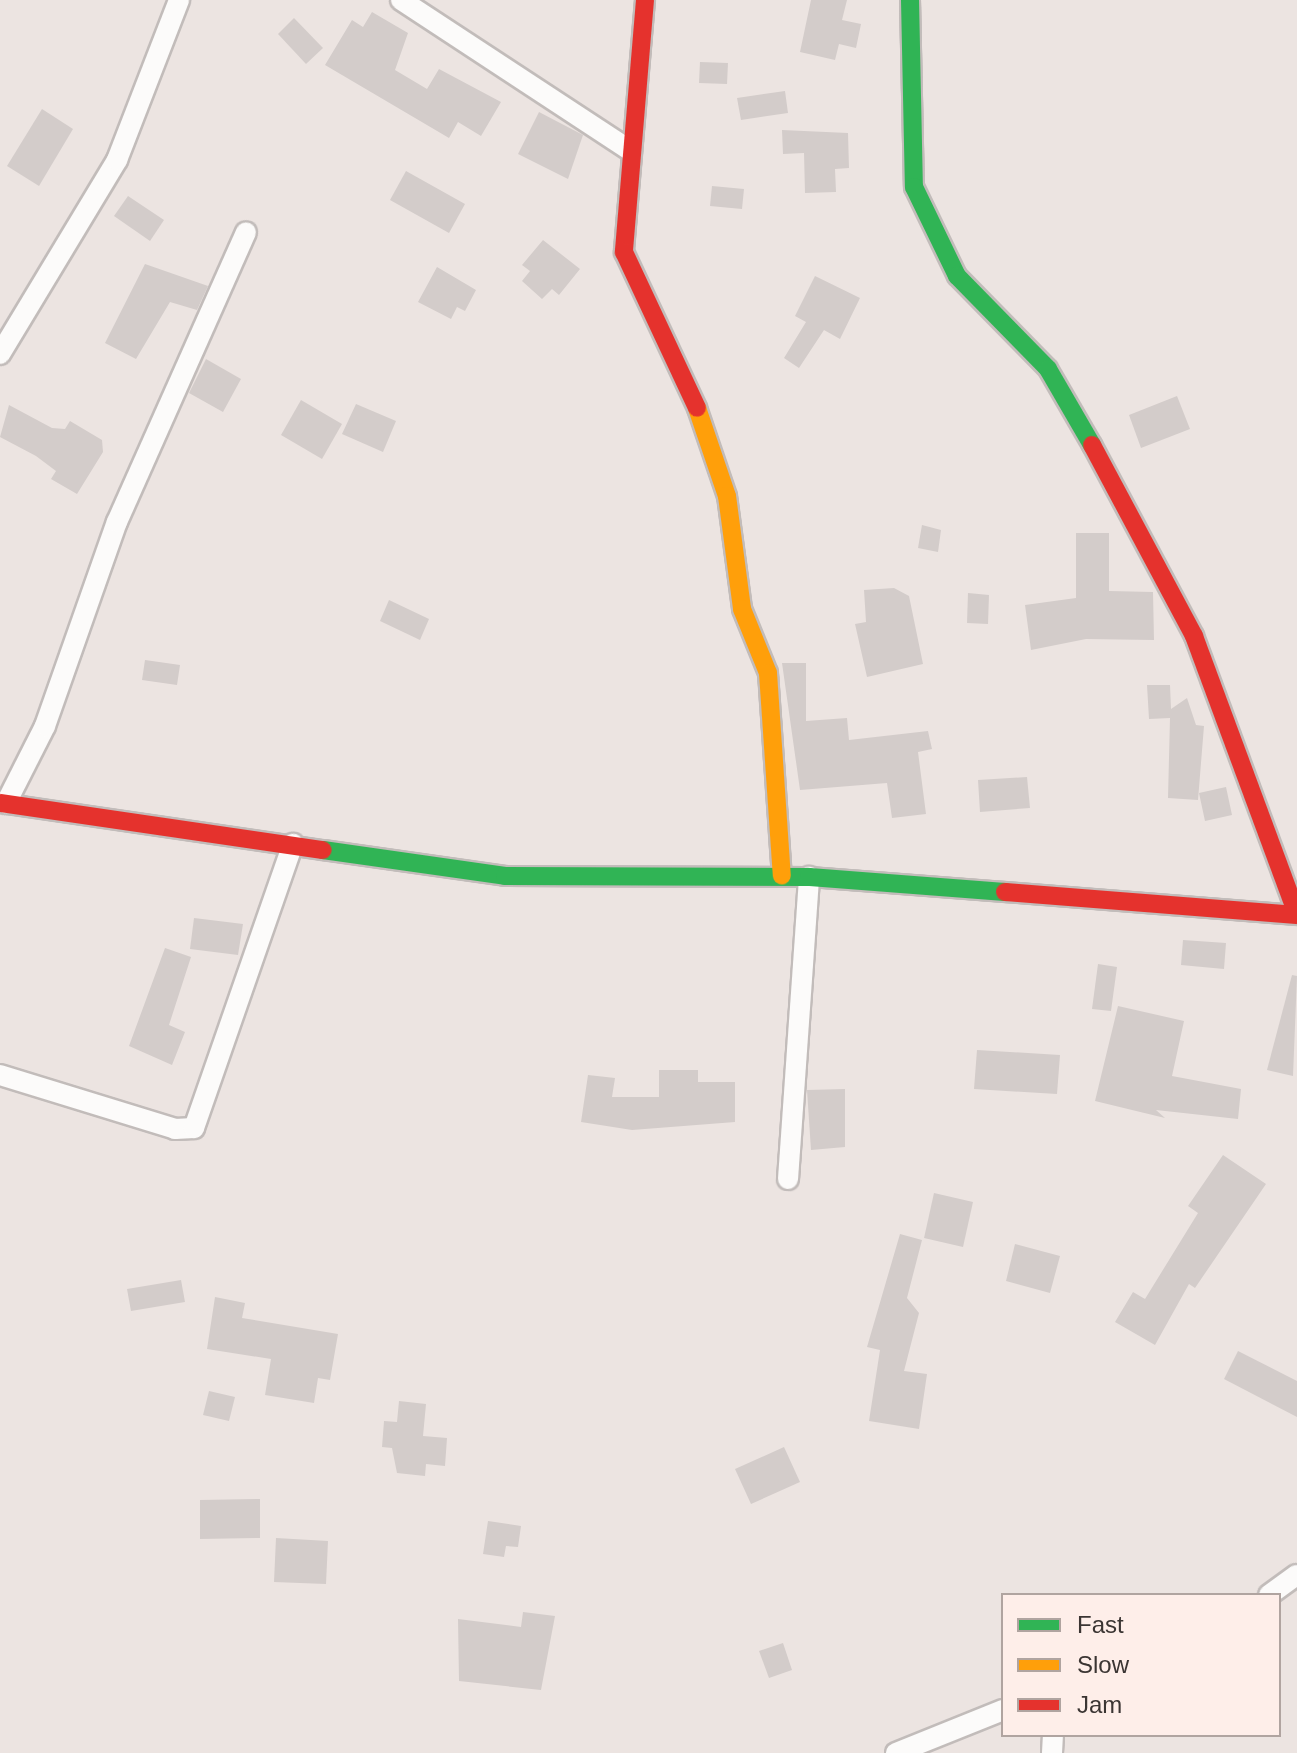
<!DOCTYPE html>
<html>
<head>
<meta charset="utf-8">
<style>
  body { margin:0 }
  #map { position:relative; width:1297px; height:1753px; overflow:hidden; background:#ece4e1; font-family:Helvetica,sans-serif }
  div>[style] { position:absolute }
  .building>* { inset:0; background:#d3ccca }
  .roads { filter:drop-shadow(2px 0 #c2bcba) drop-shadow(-2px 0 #c2bcba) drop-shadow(0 2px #c2bcba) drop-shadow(0 -2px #c2bcba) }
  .street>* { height:20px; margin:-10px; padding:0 10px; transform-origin:10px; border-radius:10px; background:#fcfbfa }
  .fast>* { height:18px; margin:-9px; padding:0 9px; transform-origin:9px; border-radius:9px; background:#30b455 }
  .slow>* { height:18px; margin:-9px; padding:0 9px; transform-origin:9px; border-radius:9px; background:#ff9f0a }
  .jam>* { height:18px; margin:-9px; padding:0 9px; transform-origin:9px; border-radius:9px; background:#e5322d }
  span { translate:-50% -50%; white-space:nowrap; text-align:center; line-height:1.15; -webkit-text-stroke:8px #feeee9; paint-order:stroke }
  .legend { position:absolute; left:1001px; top:1593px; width:280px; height:144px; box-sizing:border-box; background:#feeee9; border:2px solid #b0a4a0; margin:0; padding:10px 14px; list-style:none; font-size:24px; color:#3b3533 }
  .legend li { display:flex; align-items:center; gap:16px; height:40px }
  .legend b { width:40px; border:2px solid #b0a4a0 }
</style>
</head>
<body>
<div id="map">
  <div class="building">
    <div style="clip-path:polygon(811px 0,847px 0,842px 20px,861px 24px,856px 48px,839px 44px,835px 60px,800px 52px)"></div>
    <div style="clip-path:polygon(372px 12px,408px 33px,395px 70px,427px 89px,439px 69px,501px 102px,481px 136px,458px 122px,449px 138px,325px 65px,352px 20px,363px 27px)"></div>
    <div style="clip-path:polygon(294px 18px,323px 48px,306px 64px,278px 34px)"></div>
    <div style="clip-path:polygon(700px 62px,728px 63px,727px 84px,699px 83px)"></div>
    <div style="clip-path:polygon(785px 91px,788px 113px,741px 120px,737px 98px)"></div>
    <div style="clip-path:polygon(42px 109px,73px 129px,39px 186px,7px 166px)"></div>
    <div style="clip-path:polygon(539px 112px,583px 135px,568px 179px,518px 154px)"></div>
    <div style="clip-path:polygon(782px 130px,848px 133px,849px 168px,835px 169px,836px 192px,805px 193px,804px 153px,783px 154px)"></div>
    <div style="clip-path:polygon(406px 171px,465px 204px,449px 233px,390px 200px)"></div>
    <div style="clip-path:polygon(712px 186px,744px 189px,742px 209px,710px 206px)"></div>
    <div style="clip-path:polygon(128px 196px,164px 220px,150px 241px,114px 216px)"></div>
    <div style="clip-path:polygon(543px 240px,580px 269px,559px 295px,552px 289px,542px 299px,522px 281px,530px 271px,522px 265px)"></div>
    <div style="clip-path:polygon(145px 264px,208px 286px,197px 310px,170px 302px,136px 359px,105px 343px)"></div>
    <div style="clip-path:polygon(437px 267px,476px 290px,465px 311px,457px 307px,451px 319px,418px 302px)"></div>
    <div style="clip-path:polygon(815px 276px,860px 298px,840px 339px,824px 330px,799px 368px,784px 358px,806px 322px,795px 316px)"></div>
    <div style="clip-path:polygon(206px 359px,241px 379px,223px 412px,189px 393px)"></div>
    <div style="clip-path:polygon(1177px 396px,1190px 429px,1141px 448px,1129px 415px)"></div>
    <div style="clip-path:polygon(301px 400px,342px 424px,322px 459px,281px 435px)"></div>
    <div style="clip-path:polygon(356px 404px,396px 421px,383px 452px,342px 434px)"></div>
    <div style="clip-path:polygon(9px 405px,52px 428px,65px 429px,70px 421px,102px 440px,103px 452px,77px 494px,51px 479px,56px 471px,36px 456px,0 437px)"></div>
    <div style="clip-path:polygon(922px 525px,941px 530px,938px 552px,918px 548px)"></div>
    <div style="clip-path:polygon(1076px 533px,1109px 533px,1109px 591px,1153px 592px,1154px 640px,1086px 639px,1031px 650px,1025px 605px,1076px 598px)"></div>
    <div style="clip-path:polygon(894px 588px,909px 596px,923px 664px,867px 677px,855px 624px,866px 622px,864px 590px)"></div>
    <div style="clip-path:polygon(968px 593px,989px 595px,988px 624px,967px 623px)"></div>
    <div style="clip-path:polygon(389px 600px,429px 619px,420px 640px,380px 621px)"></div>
    <div style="clip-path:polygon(145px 660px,180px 665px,177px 685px,142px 680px)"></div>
    <div style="clip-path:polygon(782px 663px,806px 663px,806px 721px,847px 718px,849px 740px,928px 731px,932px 749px,918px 752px,926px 814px,892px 818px,887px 783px,800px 790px)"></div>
    <div style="clip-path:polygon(1147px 685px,1170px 685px,1171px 709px,1187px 698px,1196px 725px,1204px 726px,1198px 800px,1168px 798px,1170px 718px,1149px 719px)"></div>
    <div style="clip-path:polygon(1027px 777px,1030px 808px,980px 812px,978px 780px)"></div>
    <div style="clip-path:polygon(1226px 787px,1232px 815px,1205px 821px,1199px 793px)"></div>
    <div style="clip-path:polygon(194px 918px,243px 924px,238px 955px,190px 949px)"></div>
    <div style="clip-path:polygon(1183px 940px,1226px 943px,1224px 969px,1181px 965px)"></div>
    <div style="clip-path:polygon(165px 948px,191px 957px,169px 1025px,185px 1032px,172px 1065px,129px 1046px)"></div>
    <div style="clip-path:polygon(1098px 964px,1117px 967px,1111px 1011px,1092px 1009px)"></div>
    <div style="clip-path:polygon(1292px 975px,1297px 976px,1293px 1076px,1267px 1070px)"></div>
    <div style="clip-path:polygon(1118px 1006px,1184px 1021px,1172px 1076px,1241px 1089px,1238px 1119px,1156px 1110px,1165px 1118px,1095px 1101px)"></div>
    <div style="clip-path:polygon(977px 1050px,1060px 1055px,1057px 1094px,974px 1089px)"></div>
    <div style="clip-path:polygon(659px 1070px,698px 1070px,698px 1082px,735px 1082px,735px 1122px,632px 1130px,581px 1122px,588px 1075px,615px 1078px,612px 1097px,659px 1097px)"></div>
    <div style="clip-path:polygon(845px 1089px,845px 1147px,811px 1150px,807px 1090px)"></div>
    <div style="clip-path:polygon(1223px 1155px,1266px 1184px,1195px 1288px,1189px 1284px,1155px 1345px,1115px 1322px,1133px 1292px,1145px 1299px,1198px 1213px,1188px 1206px)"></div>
    <div style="clip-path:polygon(934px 1193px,973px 1202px,963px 1247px,924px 1238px)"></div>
    <div style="clip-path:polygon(900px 1234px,922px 1240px,907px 1298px,919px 1313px,904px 1371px,927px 1374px,919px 1429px,869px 1421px,880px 1350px,867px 1347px)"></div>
    <div style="clip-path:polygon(1015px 1244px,1060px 1256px,1050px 1293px,1006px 1281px)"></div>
    <div style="clip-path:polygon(181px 1280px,185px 1302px,131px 1311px,127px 1289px)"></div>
    <div style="clip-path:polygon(215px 1297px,245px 1303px,242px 1318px,338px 1334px,330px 1380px,318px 1378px,314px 1403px,265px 1395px,271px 1359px,207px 1349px)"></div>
    <div style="clip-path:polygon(1238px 1351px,1297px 1381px,1297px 1417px,1224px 1379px)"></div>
    <div style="clip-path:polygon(209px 1391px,235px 1397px,229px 1421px,203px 1415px)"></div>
    <div style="clip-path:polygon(399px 1401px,426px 1404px,423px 1436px,447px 1438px,445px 1466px,426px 1464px,425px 1476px,397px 1473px,392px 1448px,382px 1447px,384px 1421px,397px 1422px)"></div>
    <div style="clip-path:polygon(784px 1447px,800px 1482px,751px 1504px,735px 1469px)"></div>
    <div style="clip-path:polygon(260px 1499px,260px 1538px,200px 1539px,200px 1500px)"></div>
    <div style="clip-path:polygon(488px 1521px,521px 1526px,518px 1547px,506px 1546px,504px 1557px,483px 1554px)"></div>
    <div style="clip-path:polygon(276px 1538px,328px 1541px,326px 1584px,274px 1582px)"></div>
    <div style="clip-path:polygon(523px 1612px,555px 1616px,541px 1690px,459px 1681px,458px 1619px,521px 1627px)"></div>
    <div style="clip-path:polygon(783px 1643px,792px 1670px,769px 1678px,759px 1651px)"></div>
  </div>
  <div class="roads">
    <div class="street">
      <div style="left:401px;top:0;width:275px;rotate:33.3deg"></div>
      <div style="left:0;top:354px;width:227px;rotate:-58.9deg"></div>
      <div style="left:117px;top:160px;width:172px;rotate:-68.8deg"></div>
      <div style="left:6px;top:803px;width:86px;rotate:-63.1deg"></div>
      <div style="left:45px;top:726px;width:216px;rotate:-70.6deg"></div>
      <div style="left:117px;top:522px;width:317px;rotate:-66deg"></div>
      <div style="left:0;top:1075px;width:183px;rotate:17.1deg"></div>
      <div style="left:175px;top:1129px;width:19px;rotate:-3deg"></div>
      <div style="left:194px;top:1128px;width:301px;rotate:-70.8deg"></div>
      <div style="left:788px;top:1179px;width:303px;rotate:-86deg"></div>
      <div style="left:1269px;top:1595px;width:34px;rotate:-36deg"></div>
      <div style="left:896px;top:1753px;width:115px;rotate:-21.9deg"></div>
      <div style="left:1052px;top:1753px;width:18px;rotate:-87deg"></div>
    </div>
    <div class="fast">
      <div style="left:910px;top:0;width:187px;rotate:88.8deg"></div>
      <div style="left:914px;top:187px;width:99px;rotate:64.2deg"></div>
      <div style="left:957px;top:276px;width:130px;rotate:45.6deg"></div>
      <div style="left:1048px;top:369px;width:88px;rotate:59.9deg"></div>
      <div style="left:323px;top:850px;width:184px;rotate:8.1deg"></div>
      <div style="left:505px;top:876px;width:304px;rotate:0.2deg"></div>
      <div style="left:809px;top:877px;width:197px;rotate:4.4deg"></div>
    </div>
    <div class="slow">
      <div style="left:697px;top:408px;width:93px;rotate:71.2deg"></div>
      <div style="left:727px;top:496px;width:114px;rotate:82.4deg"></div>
      <div style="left:742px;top:609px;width:69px;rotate:67.9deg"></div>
      <div style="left:768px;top:673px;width:203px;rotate:86.1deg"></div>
    </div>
    <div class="jam">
      <div style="left:645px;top:0;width:253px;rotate:94.8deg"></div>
      <div style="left:624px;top:252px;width:172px;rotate:64.9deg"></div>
      <div style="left:1092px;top:445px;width:217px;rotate:61.9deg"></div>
      <div style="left:1194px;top:636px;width:297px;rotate:69.7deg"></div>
      <div style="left:0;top:803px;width:326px;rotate:8.3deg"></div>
      <div style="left:1005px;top:892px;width:293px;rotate:4.5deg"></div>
    </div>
  </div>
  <ul class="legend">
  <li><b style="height:10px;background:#30b455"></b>Fast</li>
  <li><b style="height:10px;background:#ff9f0a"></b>Slow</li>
  <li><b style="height:10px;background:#e5322d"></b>Jam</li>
  </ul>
</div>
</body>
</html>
